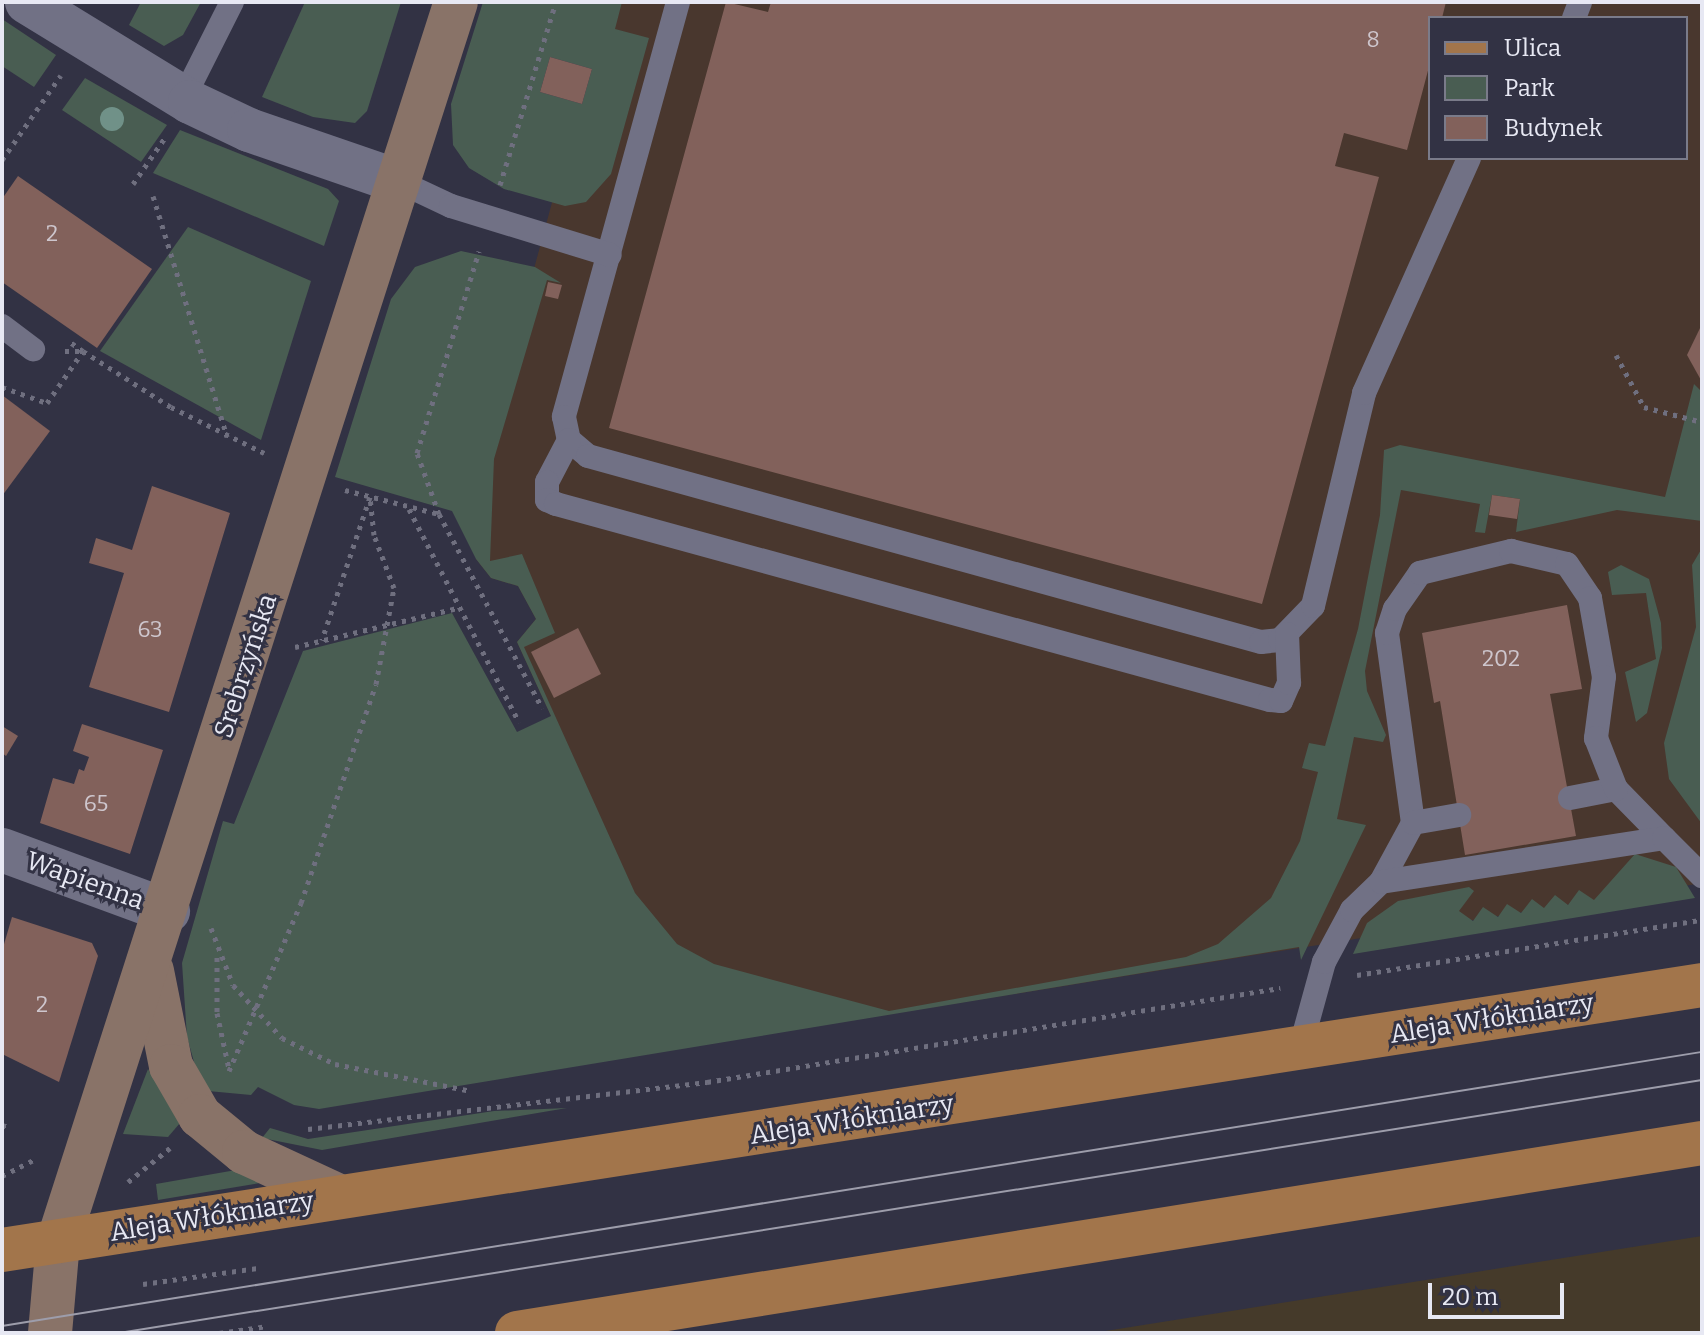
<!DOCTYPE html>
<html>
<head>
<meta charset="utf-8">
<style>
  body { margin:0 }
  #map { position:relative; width:1704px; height:1335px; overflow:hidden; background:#323244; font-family:Bitter,serif }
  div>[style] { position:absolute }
  .commercial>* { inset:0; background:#49372e }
  .industrial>* { inset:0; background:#453a2a }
  .green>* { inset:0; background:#495d52 }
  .building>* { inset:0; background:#82615b }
  .path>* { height:5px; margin-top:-2.5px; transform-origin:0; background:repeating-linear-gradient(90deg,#6f6f7f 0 4px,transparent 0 10px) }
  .service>* { height:24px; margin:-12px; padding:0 12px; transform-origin:12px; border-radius:12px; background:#717185 }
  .minor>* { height:44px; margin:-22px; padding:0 22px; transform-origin:22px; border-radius:22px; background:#717185 }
  .secondary>* { height:44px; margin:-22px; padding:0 22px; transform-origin:22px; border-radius:22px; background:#897368 }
  .primary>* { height:44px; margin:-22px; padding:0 22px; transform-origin:22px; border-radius:22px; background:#a2754b }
  .tram>* { height:2px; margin:-1px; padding:0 1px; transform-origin:1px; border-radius:1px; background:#9d9dab }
  .trees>* { width:24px; height:24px; margin:-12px; border-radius:50%; background:#709188 }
  span { translate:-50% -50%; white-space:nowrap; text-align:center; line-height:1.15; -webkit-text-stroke:6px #323244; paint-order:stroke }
  .number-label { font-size:22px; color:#cec6cd }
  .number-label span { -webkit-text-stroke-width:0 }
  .street-label { font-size:26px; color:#e7e8f3 }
  .frame { position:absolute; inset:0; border:4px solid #e7e8f3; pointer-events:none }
  .legend { position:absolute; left:1428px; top:16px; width:260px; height:144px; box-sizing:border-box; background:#323244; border:2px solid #7a7b8a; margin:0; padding:10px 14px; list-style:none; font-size:24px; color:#e7e8f3 }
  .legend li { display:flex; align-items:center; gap:16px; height:40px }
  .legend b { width:40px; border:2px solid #7a7b8a }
  .scale { position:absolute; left:1428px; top:1283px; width:136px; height:36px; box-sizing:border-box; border:4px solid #e7e8f3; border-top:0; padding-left:10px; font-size:24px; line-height:28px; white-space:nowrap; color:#e7e8f3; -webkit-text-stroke:6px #323244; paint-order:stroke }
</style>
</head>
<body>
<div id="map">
  <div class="commercial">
    <div style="clip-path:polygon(evenodd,606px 2px,1702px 2px,1702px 883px,518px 1074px,551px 716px,517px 642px,536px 619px,518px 586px,491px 578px,476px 559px,497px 304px,523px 309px,575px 118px,585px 118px,606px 2px,1430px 18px,1686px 18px,1686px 158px,1430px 158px,1430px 18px)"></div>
  </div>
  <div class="industrial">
    <div style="clip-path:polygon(1702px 1236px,1702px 1333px,1093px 1333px)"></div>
  </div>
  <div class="green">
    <div style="clip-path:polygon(141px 2px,201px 2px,183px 35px,164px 46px,129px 25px)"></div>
    <div style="clip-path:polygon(305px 2px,401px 2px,367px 111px,355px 123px,313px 117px,262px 97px)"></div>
    <div style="clip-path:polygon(evenodd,483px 2px,622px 2px,615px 29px,649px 38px,611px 174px,586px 202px,565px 206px,504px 189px,469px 168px,453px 145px,451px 104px,483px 2px,550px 57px,592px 69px,582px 104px,540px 92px,550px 57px)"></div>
    <div style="clip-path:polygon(2px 19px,56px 55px,34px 87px,2px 66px)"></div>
    <div style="clip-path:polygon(85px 78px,167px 125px,141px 162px,62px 110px)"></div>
    <div style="clip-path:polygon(180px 130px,328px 189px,339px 201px,324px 246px,153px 173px)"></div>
    <div style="clip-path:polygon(188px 227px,311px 281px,261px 440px,100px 351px)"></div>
    <div style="clip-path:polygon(461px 251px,535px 267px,561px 283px,547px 280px,494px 459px,490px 561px,522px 554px,555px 633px,524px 647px,635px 893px,677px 944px,714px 964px,889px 1011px,1186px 957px,1218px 944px,1271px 898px,1300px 841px,1318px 772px,1302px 768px,1309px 743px,1325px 746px,1358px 629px,1380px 515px,1384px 450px,1400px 445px,1665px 497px,1694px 384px,1702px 392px,1702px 521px,1617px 510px,1516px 532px,1520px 499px,1492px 495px,1485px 533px,1475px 532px,1480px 504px,1401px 490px,1365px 671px,1367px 691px,1386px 735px,1383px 742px,1354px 737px,1337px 819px,1366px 825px,1301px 960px,1299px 947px,319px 1109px,294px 1105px,258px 1087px,251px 1095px,208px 1091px,200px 1083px,187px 1037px,182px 963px,223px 821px,234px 824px,303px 651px,452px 613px,517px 732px,551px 716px,517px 642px,536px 619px,518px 586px,491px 578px,476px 559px,452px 511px,335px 477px,391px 299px,415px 267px)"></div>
    <div style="clip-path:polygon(1702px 548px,1702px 824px,1669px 779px,1664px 743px,1696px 627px,1692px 565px)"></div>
    <div style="clip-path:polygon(1621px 565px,1649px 579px,1661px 623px,1662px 648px,1647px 713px,1636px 722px,1625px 672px,1656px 659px,1646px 593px,1612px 595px,1608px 572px)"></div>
    <div style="clip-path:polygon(1635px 854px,1676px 867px,1695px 898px,1353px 954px,1367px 923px,1398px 901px,1469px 887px,1474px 891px,1459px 911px,1473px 921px,1483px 907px,1498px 917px,1507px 904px,1521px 913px,1532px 899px,1544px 908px,1555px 895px,1568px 905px,1579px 890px,1594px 900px)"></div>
    <div style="clip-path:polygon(148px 1069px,180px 1123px,168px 1137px,123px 1134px)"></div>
    <div style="clip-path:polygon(567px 1108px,322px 1150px,262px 1138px,270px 1128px,308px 1139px,494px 1111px)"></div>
    <div style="clip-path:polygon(236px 1170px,260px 1183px,158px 1200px,156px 1184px)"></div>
  </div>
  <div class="building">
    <div style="clip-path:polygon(726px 2px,768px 12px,771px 2px,1446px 2px,1442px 18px,1430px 18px,1430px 63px,1407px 150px,1344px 133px,1335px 166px,1379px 177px,1262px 604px,609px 428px)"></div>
    <div style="clip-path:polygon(550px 57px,592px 69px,582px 104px,540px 92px)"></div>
    <div style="clip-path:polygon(18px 176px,152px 269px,97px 348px,2px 282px,2px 199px)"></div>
    <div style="clip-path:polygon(548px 282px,562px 285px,558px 299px,545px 296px)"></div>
    <div style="clip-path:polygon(1702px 324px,1702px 382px,1687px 355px)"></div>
    <div style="clip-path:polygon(2px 395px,50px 431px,2px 496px)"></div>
    <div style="clip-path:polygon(152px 486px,230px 513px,169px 712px,89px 687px,124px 573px,89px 563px,96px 538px,132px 550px)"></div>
    <div style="clip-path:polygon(1492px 495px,1520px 499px,1517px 519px,1489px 515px)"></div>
    <div style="clip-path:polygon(1567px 605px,1582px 689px,1550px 694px,1576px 836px,1465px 855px,1440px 701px,1434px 703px,1422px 633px)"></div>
    <div style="clip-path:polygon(578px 628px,601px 674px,554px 698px,531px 652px)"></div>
    <div style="clip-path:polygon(82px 724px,163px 750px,130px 854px,40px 823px,53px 778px,74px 784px,79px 769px,84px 771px,89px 757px,73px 751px)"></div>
    <div style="clip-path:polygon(2px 726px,18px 736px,6px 756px,2px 753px)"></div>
    <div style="clip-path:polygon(12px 917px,92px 943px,98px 956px,59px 1082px,2px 1054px,2px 951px)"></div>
  </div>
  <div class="path">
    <div style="left:2px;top:160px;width:103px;rotate:-55.2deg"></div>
    <div style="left:133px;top:184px;width:55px;rotate:-55.4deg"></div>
    <div style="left:500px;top:185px;width:191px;rotate:-73deg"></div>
    <div style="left:153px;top:196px;width:252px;rotate:72.9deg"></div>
    <div style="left:65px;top:351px;width:18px"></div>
    <div style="left:83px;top:351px;width:104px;rotate:32.5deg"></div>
    <div style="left:171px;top:407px;width:104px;rotate:26.3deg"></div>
    <div style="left:1616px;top:355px;width:59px;rotate:61.7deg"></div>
    <div style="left:1644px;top:407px;width:60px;rotate:14.5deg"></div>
    <div style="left:2px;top:387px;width:48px;rotate:19.6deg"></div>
    <div style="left:47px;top:403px;width:63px;rotate:-55.3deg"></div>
    <div style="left:83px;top:351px;width:19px;rotate:-145deg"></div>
    <div style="left:345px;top:490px;width:97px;rotate:14.3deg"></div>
    <div style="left:439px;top:514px;width:220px;rotate:62deg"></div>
    <div style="left:409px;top:509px;width:240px;rotate:62.7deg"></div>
    <div style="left:439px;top:514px;width:65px;rotate:-109.8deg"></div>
    <div style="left:417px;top:453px;width:211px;rotate:-72.9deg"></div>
    <div style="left:295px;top:647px;width:167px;rotate:-13.5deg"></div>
    <div style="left:211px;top:928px;width:61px;rotate:68.9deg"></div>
    <div style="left:233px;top:985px;width:72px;rotate:47.2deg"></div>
    <div style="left:282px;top:1038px;width:59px;rotate:26.1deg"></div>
    <div style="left:335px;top:1064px;width:139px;rotate:11.2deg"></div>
    <div style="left:217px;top:957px;width:56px;rotate:90deg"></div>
    <div style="left:217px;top:1013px;width:57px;rotate:77.9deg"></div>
    <div style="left:1357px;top:975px;width:349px;rotate:-9.1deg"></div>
    <div style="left:229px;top:1071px;width:183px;rotate:-66.8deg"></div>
    <div style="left:301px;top:903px;width:231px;rotate:-71.1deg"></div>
    <div style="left:376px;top:684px;width:98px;rotate:-79.4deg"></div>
    <div style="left:394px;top:588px;width:57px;rotate:-110.7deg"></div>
    <div style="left:374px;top:535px;width:38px;rotate:-96deg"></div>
    <div style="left:370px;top:497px;width:151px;rotate:108.6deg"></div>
    <div style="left:2px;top:1125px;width:9px;rotate:18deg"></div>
    <div style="left:308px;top:1129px;width:402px;rotate:-6.7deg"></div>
    <div style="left:707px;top:1082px;width:581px;rotate:-9.32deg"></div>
    <div style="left:2px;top:1176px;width:38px;rotate:-27deg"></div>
    <div style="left:128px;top:1182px;width:54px;rotate:-39deg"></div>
    <div style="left:143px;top:1284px;width:117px;rotate:-7.9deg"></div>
    <div style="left:219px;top:1333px;width:49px;rotate:-8.1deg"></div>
  </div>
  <div class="service">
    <div style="left:678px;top:2px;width:430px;rotate:105.4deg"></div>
    <div style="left:564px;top:417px;width:24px;rotate:78deg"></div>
    <div style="left:569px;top:440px;width:25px;rotate:40deg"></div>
    <div style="left:588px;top:456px;width:698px;rotate:15.45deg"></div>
    <div style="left:1261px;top:642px;width:19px;rotate:-6deg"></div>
    <div style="left:1280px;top:640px;width:47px;rotate:-45.9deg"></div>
    <div style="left:1313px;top:606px;width:219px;rotate:-76.5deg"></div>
    <div style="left:1364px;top:393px;width:257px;rotate:-65.9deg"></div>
    <div style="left:1574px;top:18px;width:17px;rotate:-69deg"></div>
    <div style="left:183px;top:99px;width:109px;rotate:-63.2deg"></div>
    <div style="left:400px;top:182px;width:56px;rotate:25.2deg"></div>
    <div style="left:451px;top:206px;width:166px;rotate:17.1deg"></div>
    <div style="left:2px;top:326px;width:39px;rotate:37deg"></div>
    <div style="left:569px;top:440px;width:47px;rotate:117.6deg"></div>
    <div style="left:547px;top:482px;width:18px;rotate:90deg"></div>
    <div style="left:547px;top:500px;width:10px;rotate:24deg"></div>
    <div style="left:556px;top:504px;width:740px;rotate:15.35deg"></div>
    <div style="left:1270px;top:700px;width:11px;rotate:5deg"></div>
    <div style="left:1281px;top:701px;width:20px;rotate:-66deg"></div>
    <div style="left:1289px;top:683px;width:49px;rotate:-92.3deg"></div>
    <div style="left:1570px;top:798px;width:47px;rotate:-11.1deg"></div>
    <div style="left:1616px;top:789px;width:69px;rotate:45.6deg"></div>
    <div style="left:1413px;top:823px;width:192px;rotate:-97.8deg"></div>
    <div style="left:1387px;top:633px;width:25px;rotate:-72deg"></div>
    <div style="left:1395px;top:609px;width:44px;rotate:-55.2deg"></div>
    <div style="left:1420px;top:573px;width:94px;rotate:-13.6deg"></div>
    <div style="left:1511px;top:551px;width:57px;rotate:13.1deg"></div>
    <div style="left:1567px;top:564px;width:41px;rotate:55.9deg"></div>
    <div style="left:1590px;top:598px;width:80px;rotate:80deg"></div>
    <div style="left:1604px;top:677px;width:62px;rotate:97.5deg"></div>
    <div style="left:1596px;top:738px;width:55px;rotate:68.6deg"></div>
    <div style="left:1381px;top:882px;width:67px;rotate:-61.5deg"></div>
    <div style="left:1413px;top:823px;width:47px;rotate:-9.9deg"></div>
    <div style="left:1300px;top:1049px;width:90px;rotate:-74.6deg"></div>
    <div style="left:1324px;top:962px;width:59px;rotate:-61.7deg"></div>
    <div style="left:1352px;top:910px;width:40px;rotate:-44deg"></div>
    <div style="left:1381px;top:882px;width:286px;rotate:-8.8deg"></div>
    <div style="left:1664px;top:838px;width:54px;rotate:45deg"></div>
  </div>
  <div class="minor">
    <div style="left:27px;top:2px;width:191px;rotate:31.5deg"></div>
    <div style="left:190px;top:102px;width:65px;rotate:25.4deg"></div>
    <div style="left:249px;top:130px;width:160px;rotate:19deg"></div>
    <div style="left:2px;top:850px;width:177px;rotate:20.2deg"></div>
  </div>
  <div class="secondary">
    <div style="left:152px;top:971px;width:97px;rotate:78.7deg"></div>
    <div style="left:171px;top:1066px;width:58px;rotate:59.9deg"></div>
    <div style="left:200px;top:1116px;width:57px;rotate:39.3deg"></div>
    <div style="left:244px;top:1152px;width:105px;rotate:24.9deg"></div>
    <div style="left:50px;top:1333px;width:91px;rotate:-85deg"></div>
    <div style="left:58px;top:1242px;width:1302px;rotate:-72.21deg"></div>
  </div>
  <div class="primary">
    <div style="left:2px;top:1250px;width:1721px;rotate:-8.86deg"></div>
    <div style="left:517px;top:1333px;width:1200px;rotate:-9.11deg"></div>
  </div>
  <div class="tram">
    <div style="left:2px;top:1326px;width:1722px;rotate:-9.16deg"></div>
    <div style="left:119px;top:1333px;width:1603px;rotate:-9.08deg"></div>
  </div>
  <div class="trees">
    <div style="left:112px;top:119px"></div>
  </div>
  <div class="number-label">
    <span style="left:1373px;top:40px">8</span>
    <span style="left:52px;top:234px">2</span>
    <span style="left:150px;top:630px">63</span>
    <span style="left:1501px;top:659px">202</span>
    <span style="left:96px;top:804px">65</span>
    <span style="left:42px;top:1005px">2</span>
  </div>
  <div class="street-label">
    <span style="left:246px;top:666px;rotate:-72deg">Srebrzyńska</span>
    <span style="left:85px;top:881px;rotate:20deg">Wapienna</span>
    <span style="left:1492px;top:1019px;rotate:-9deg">Aleja Włókniarzy</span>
    <span style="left:852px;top:1120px;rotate:-9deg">Aleja Włókniarzy</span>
    <span style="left:212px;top:1217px;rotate:-9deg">Aleja Włókniarzy</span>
  </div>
  <div class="frame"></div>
  <ul class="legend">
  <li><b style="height:10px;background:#a2754b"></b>Ulica</li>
  <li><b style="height:22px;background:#495d52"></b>Park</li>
  <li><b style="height:22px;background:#82615b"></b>Budynek</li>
  </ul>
  <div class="scale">20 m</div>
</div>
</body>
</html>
